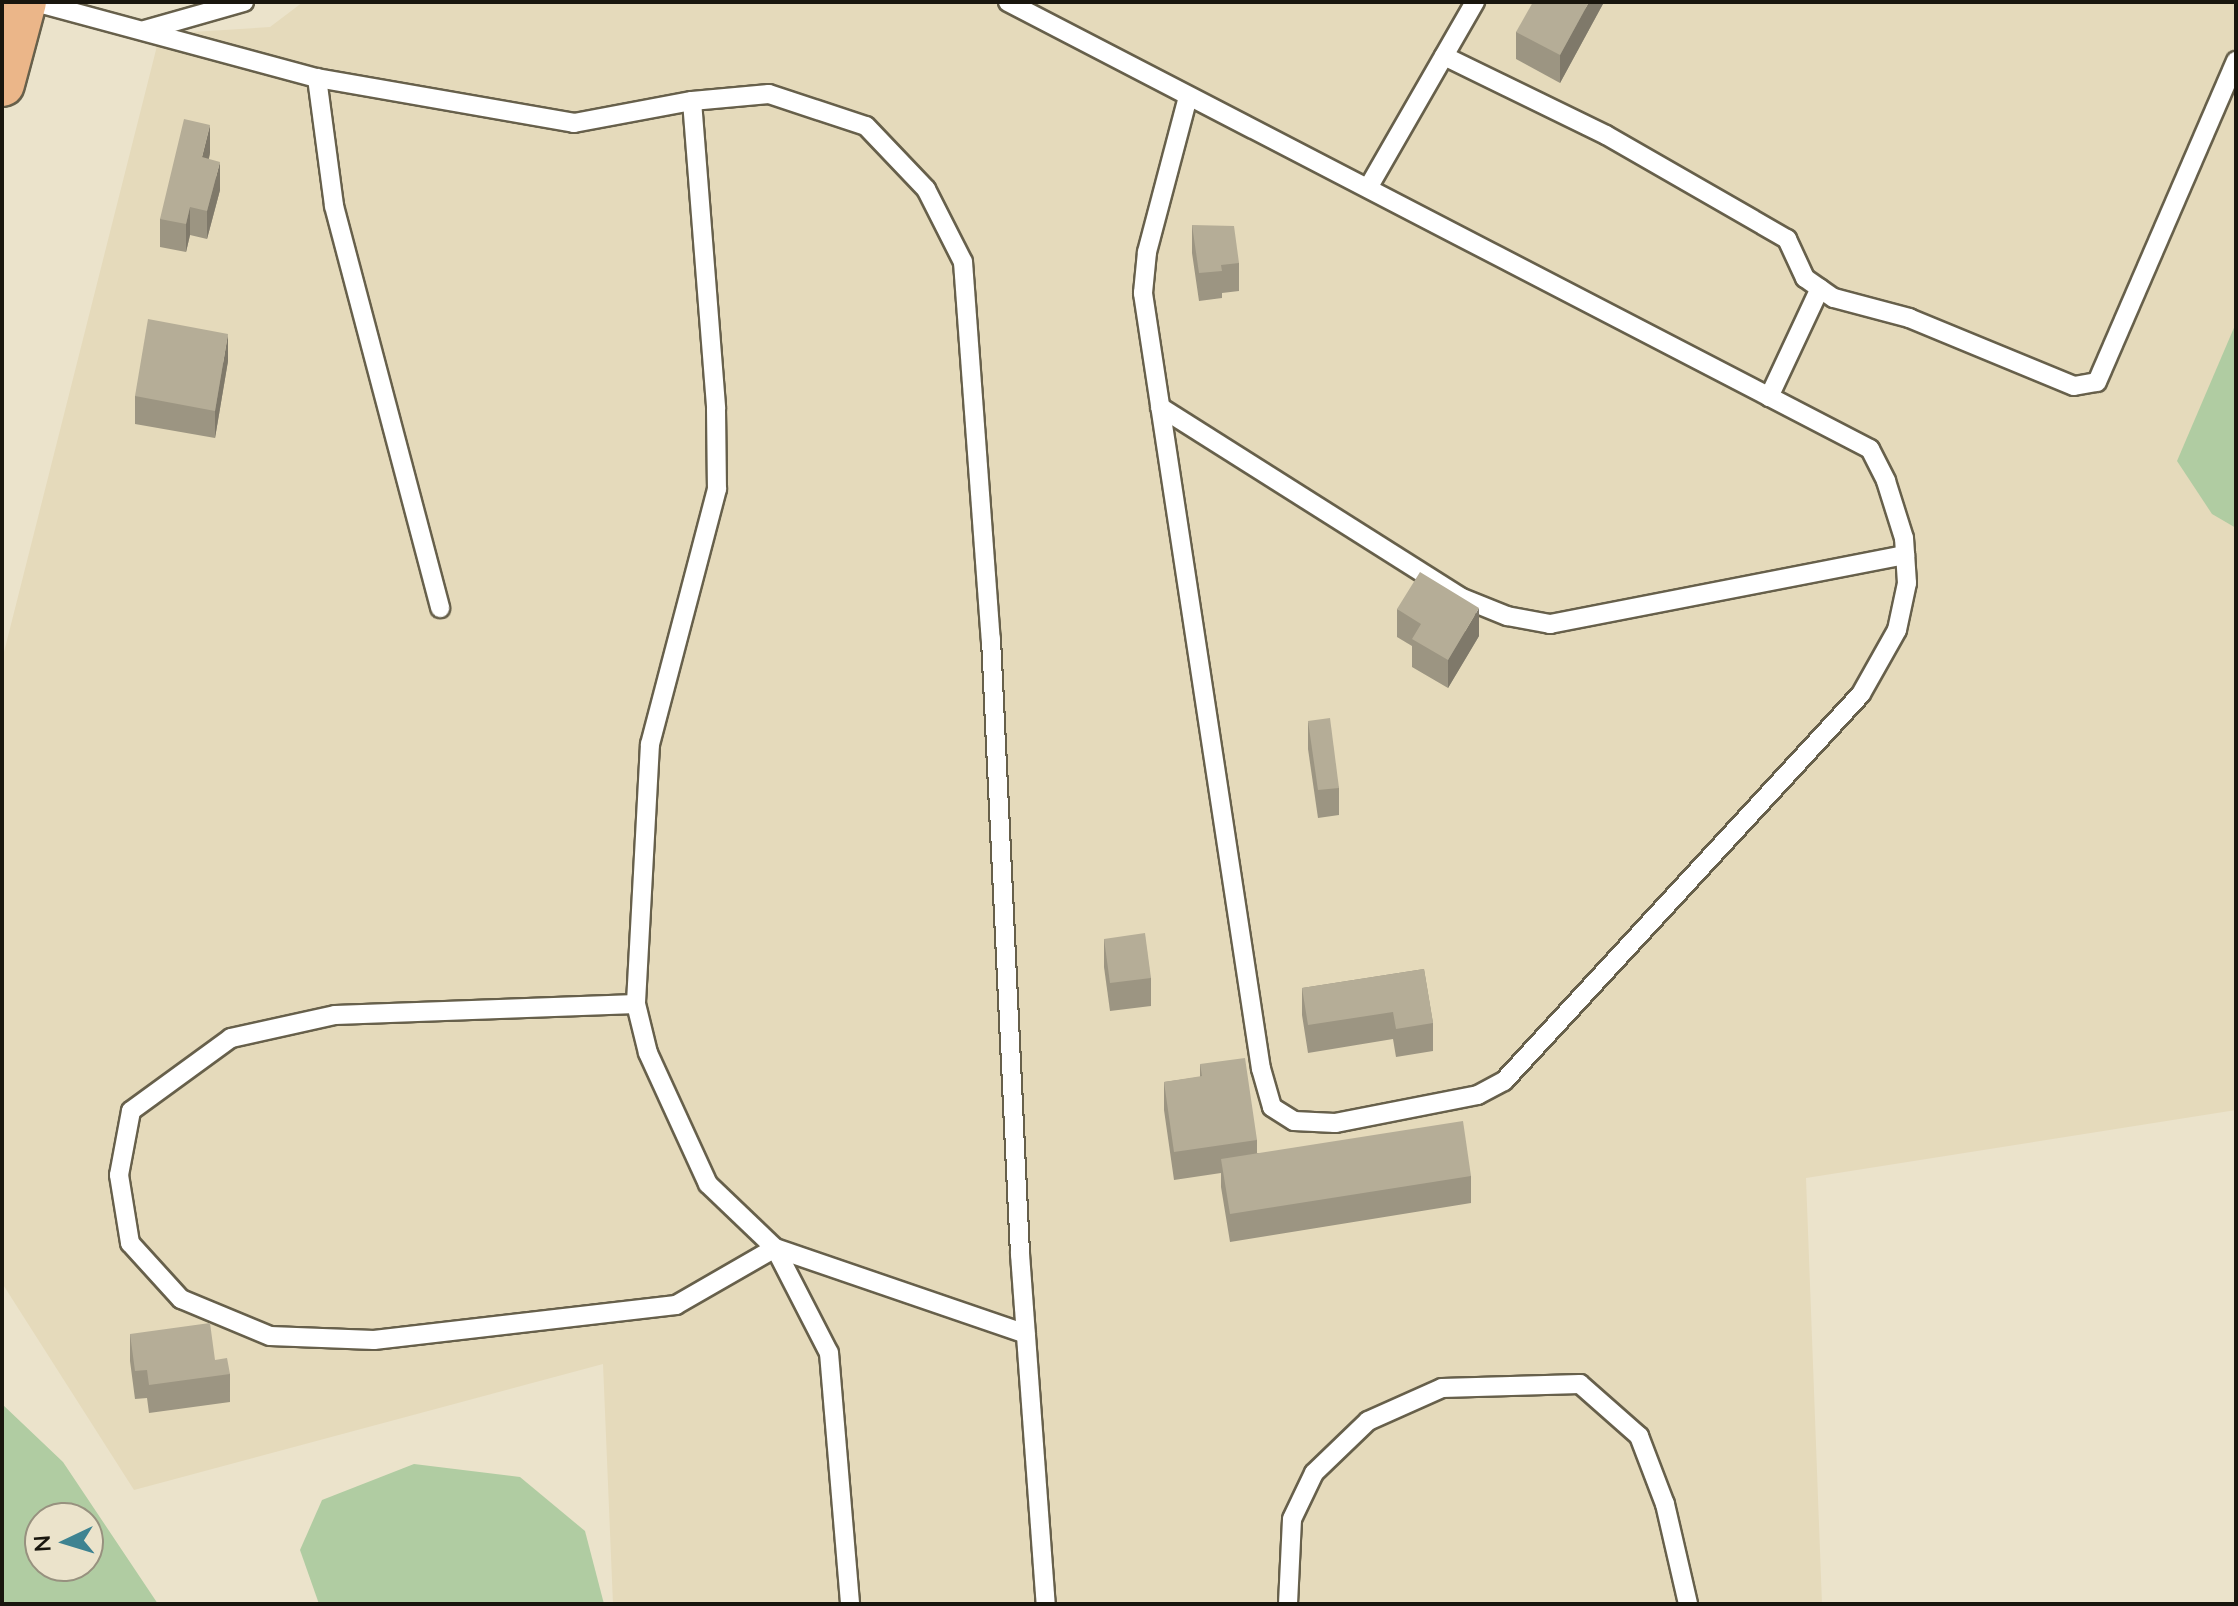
<!DOCTYPE html>
<html>
<head>
<meta charset="utf-8">
<style>
  body { margin:0 }
  #map { position:relative; width:2238px; height:1606px; overflow:hidden; background:#ebe3cb; font-family:Lato,sans-serif }
  div>[style] { position:absolute }
  .built>* { inset:0; background:#e5dabb }
  .green>* { inset:0; background:#b0cca2 }
  .roads { filter:drop-shadow(2px 0 #67604b) drop-shadow(-2px 0 #67604b) drop-shadow(0 2px #67604b) drop-shadow(0 -2px #67604b) }
  .service>* { height:18px; margin:-9px; padding:0 9px; transform-origin:9px; border-radius:9px; background:#fff }
  .primary>* { height:44px; margin:-22px; padding:0 22px; transform-origin:22px; border-radius:22px; background:#ebb689 }
  .wall>* { inset:0; background:#9c9582 }
  .shaded-wall>* { inset:0; background:#7f796a }
  .building>* { inset:0; background:#b5ad97 }
  span { translate:-50% -50%; white-space:nowrap; text-align:center; line-height:1.15; -webkit-text-stroke:6px #ebe3cb; paint-order:stroke }
  .frame { position:absolute; inset:0; border:4px solid #19160e; pointer-events:none }
  .north { position:absolute; left:24px; top:1502px; width:80px; height:80px; box-sizing:border-box; background:#ebe3cb; border:2px solid #97917f; border-radius:50%; rotate:266deg; font-size:22px; font-weight:700; line-height:32px; text-align:center; color:#19160e }
  .north::after { content:''; display:block; margin:auto; width:28px; height:36px; background:#3e8391; clip-path:polygon(50% 0,100% 100%,50% 72%,0 100%) }
</style>
</head>
<body>
<div id="map">
  <div class="built">
    <div style="clip-path:polygon(303px 2px,2236px 2px,2236px 1110px,1806px 1178px,1822px 1604px,613px 1604px,603px 1364px,134px 1490px,2px 1283px,2px 660px,160px 34px,270px 27px)"></div>
  </div>
  <div class="green">
    <div style="clip-path:polygon(2236px 323px,2236px 528px,2212px 514px,2177px 461px)"></div>
    <div style="clip-path:polygon(evenodd,2px 1404px,63px 1462px,158px 1604px,2px 1604px,2px 1404px,40px 1518px,88px 1518px,88px 1566px,40px 1566px,40px 1518px)"></div>
    <div style="clip-path:polygon(414px 1464px,520px 1477px,585px 1531px,604px 1604px,319px 1604px,300px 1550px,322px 1500px)"></div>
  </div>
  <div class="roads">
    <div class="service">
      <div style="left:35px;top:2px;width:292px;rotate:15.1deg"></div>
      <div style="left:317px;top:78px;width:261px;rotate:9.9deg"></div>
      <div style="left:574px;top:123px;width:120px;rotate:-10.6deg"></div>
      <div style="left:692px;top:101px;width:77px;rotate:-5.2deg"></div>
      <div style="left:769px;top:94px;width:102px;rotate:18.3deg"></div>
      <div style="left:866px;top:126px;width:87px;rotate:46.4deg"></div>
      <div style="left:926px;top:189px;width:82px;rotate:63.1deg"></div>
      <div style="left:963px;top:262px;width:378px;rotate:85.8deg"></div>
      <div style="left:991px;top:639px;width:616px;rotate:87.3deg"></div>
      <div style="left:1020px;top:1254px;width:351px;rotate:85.8deg"></div>
      <div style="left:1008px;top:2px;width:971px;rotate:27.41deg"></div>
      <div style="left:1870px;top:449px;width:36px;rotate:63deg"></div>
      <div style="left:1886px;top:481px;width:60px;rotate:72.5deg"></div>
      <div style="left:1904px;top:538px;width:45px;rotate:86.2deg"></div>
      <div style="left:1907px;top:583px;width:48px;rotate:102deg"></div>
      <div style="left:1897px;top:630px;width:73px;rotate:119.4deg"></div>
      <div style="left:1861px;top:694px;width:527px;rotate:132.69deg"></div>
      <div style="left:1504px;top:1081px;width:30px;rotate:152deg"></div>
      <div style="left:1478px;top:1095px;width:146px;rotate:168.9deg"></div>
      <div style="left:1335px;top:1123px;width:41px;rotate:-177.2deg"></div>
      <div style="left:1294px;top:1121px;width:26px;rotate:-148deg"></div>
      <div style="left:1272px;top:1107px;width:40px;rotate:-106deg"></div>
      <div style="left:1261px;top:1069px;width:785px;rotate:-98.65deg"></div>
      <div style="left:1143px;top:293px;width:41px;rotate:-84.4deg"></div>
      <div style="left:1147px;top:252px;width:160px;rotate:-75.2deg"></div>
      <div style="left:145px;top:30px;width:103px;rotate:-15.8deg"></div>
      <div style="left:1444px;top:56px;width:180px;rotate:26deg"></div>
      <div style="left:1606px;top:135px;width:209px;rotate:29.9deg"></div>
      <div style="left:1787px;top:239px;width:43px;rotate:65.2deg"></div>
      <div style="left:1805px;top:278px;width:35px;rotate:35deg"></div>
      <div style="left:1834px;top:298px;width:78px;rotate:14.9deg"></div>
      <div style="left:1909px;top:318px;width:178px;rotate:22.4deg"></div>
      <div style="left:2074px;top:386px;width:23px;rotate:-10deg"></div>
      <div style="left:2097px;top:382px;width:350px;rotate:-66.6deg"></div>
      <div style="left:317px;top:78px;width:129px;rotate:82.4deg"></div>
      <div style="left:334px;top:206px;width:416px;rotate:75.2deg"></div>
      <div style="left:692px;top:101px;width:309px;rotate:85.5deg"></div>
      <div style="left:716px;top:409px;width:80px;rotate:89.3deg"></div>
      <div style="left:717px;top:489px;width:264px;rotate:104.7deg"></div>
      <div style="left:650px;top:744px;width:260px;rotate:93.1deg"></div>
      <div style="left:636px;top:1004px;width:50px;rotate:76.2deg"></div>
      <div style="left:648px;top:1053px;width:144px;rotate:65.4deg"></div>
      <div style="left:708px;top:1184px;width:93px;rotate:43.7deg"></div>
      <div style="left:775px;top:1248px;width:265px;rotate:18.9deg"></div>
      <div style="left:1368px;top:188px;width:215px;rotate:-60.1deg"></div>
      <div style="left:1769px;top:397px;width:120px;rotate:-64.9deg"></div>
      <div style="left:1160px;top:407px;width:355px;rotate:32.3deg"></div>
      <div style="left:1460px;top:597px;width:51px;rotate:22deg"></div>
      <div style="left:1507px;top:616px;width:44px;rotate:10.5deg"></div>
      <div style="left:1550px;top:624px;width:362px;rotate:-11deg"></div>
      <div style="left:636px;top:1004px;width:301px;rotate:177.9deg"></div>
      <div style="left:335px;top:1015px;width:107px;rotate:167.5deg"></div>
      <div style="left:231px;top:1038px;width:124px;rotate:143.9deg"></div>
      <div style="left:131px;top:1111px;width:65px;rotate:100.6deg"></div>
      <div style="left:119px;top:1175px;width:69px;rotate:80.8deg"></div>
      <div style="left:130px;top:1243px;width:76px;rotate:47.7deg"></div>
      <div style="left:181px;top:1299px;width:96px;rotate:22.6deg"></div>
      <div style="left:270px;top:1336px;width:104px;rotate:2.2deg"></div>
      <div style="left:374px;top:1340px;width:304px;rotate:-6.6deg"></div>
      <div style="left:676px;top:1305px;width:114px;rotate:-29.9deg"></div>
      <div style="left:775px;top:1248px;width:118px;rotate:62.8deg"></div>
      <div style="left:829px;top:1353px;width:252px;rotate:85.2deg"></div>
      <div style="left:1288px;top:1604px;width:85px;rotate:-87.3deg"></div>
      <div style="left:1292px;top:1519px;width:51px;rotate:-64.4deg"></div>
      <div style="left:1314px;top:1473px;width:75px;rotate:-43.9deg"></div>
      <div style="left:1368px;top:1421px;width:81px;rotate:-24deg"></div>
      <div style="left:1442px;top:1388px;width:138px;rotate:-1.7deg"></div>
      <div style="left:1580px;top:1384px;width:79px;rotate:41.4deg"></div>
      <div style="left:1639px;top:1436px;width:73px;rotate:69.1deg"></div>
      <div style="left:1665px;top:1504px;width:103px;rotate:77deg"></div>
    </div>
    <div class="primary">
      <div style="left:2px;top:84px;width:85px;rotate:-75deg"></div>
    </div>
  </div>
  <div class="wall">
    <div style="clip-path:polygon(1604px 2px,1560px 83px,1516px 59px,1516px 32px)"></div>
    <div style="clip-path:polygon(210px 153px,209px 159px,220px 190px,207px 239px,190px 235px,186px 252px,160px 247px,160px 219px)"></div>
    <div style="clip-path:polygon(1192px 225px,1239px 263px,1239px 291px,1222px 293px,1222px 298px,1199px 301px,1192px 253px)"></div>
    <div style="clip-path:polygon(228px 361px,215px 438px,135px 424px,135px 396px)"></div>
    <div style="clip-path:polygon(1397px 609px,1479px 636px,1448px 688px,1412px 667px,1412px 646px,1397px 637px)"></div>
    <div style="clip-path:polygon(1308px 721px,1339px 788px,1339px 815px,1318px 818px,1308px 749px)"></div>
    <div style="clip-path:polygon(1104px 939px,1151px 978px,1151px 1006px,1110px 1011px,1104px 967px)"></div>
    <div style="clip-path:polygon(1424px 969px,1433px 1023px,1433px 1051px,1396px 1057px,1393px 1039px,1308px 1053px,1302px 1015px,1302px 988px)"></div>
    <div style="clip-path:polygon(1200px 1064px,1257px 1140px,1257px 1153px,1471px 1176px,1471px 1203px,1230px 1242px,1221px 1187px,1221px 1173px,1174px 1180px,1164px 1110px,1164px 1082px,1200px 1077px)"></div>
    <div style="clip-path:polygon(130px 1334px,215px 1360px,230px 1374px,230px 1402px,149px 1413px,147px 1398px,135px 1399px,130px 1361px)"></div>
  </div>
  <div class="shaded-wall">
    <div style="clip-path:polygon(1589px 2px,1604px 2px,1560px 83px,1560px 55px)"></div>
    <div style="clip-path:polygon(210px 125px,210px 153px,202px 185px,202px 157px)"></div>
    <div style="clip-path:polygon(220px 162px,220px 190px,207px 239px,207px 211px)"></div>
    <div style="clip-path:polygon(190px 207px,190px 235px,186px 252px,186px 224px)"></div>
    <div style="clip-path:polygon(228px 334px,228px 361px,215px 438px,215px 411px)"></div>
    <div style="clip-path:polygon(1479px 608px,1479px 636px,1448px 688px,1448px 660px)"></div>
  </div>
  <div class="building">
    <div style="clip-path:polygon(1533px 2px,1589px 2px,1560px 55px,1516px 32px)"></div>
    <div style="clip-path:polygon(184px 119px,210px 125px,202px 157px,220px 162px,207px 211px,190px 207px,186px 224px,160px 219px)"></div>
    <div style="clip-path:polygon(1192px 225px,1234px 226px,1239px 263px,1221px 265px,1222px 271px,1199px 273px)"></div>
    <div style="clip-path:polygon(148px 319px,228px 334px,215px 411px,135px 396px)"></div>
    <div style="clip-path:polygon(1420px 572px,1479px 608px,1448px 660px,1412px 639px,1421px 624px,1397px 609px)"></div>
    <div style="clip-path:polygon(1330px 718px,1339px 788px,1318px 790px,1308px 721px)"></div>
    <div style="clip-path:polygon(1145px 933px,1151px 978px,1110px 983px,1104px 939px)"></div>
    <div style="clip-path:polygon(1424px 969px,1433px 1023px,1396px 1029px,1393px 1012px,1308px 1025px,1302px 988px)"></div>
    <div style="clip-path:polygon(1245px 1058px,1257px 1140px,1174px 1152px,1164px 1082px,1202px 1076px,1200px 1064px)"></div>
    <div style="clip-path:polygon(1463px 1121px,1471px 1176px,1230px 1214px,1221px 1159px)"></div>
    <div style="clip-path:polygon(210px 1323px,215px 1360px,227px 1358px,230px 1374px,149px 1385px,147px 1370px,135px 1371px,130px 1334px)"></div>
  </div>
  <div class="frame"></div>
  <div class="north">N</div>
</div>
</body>
</html>
